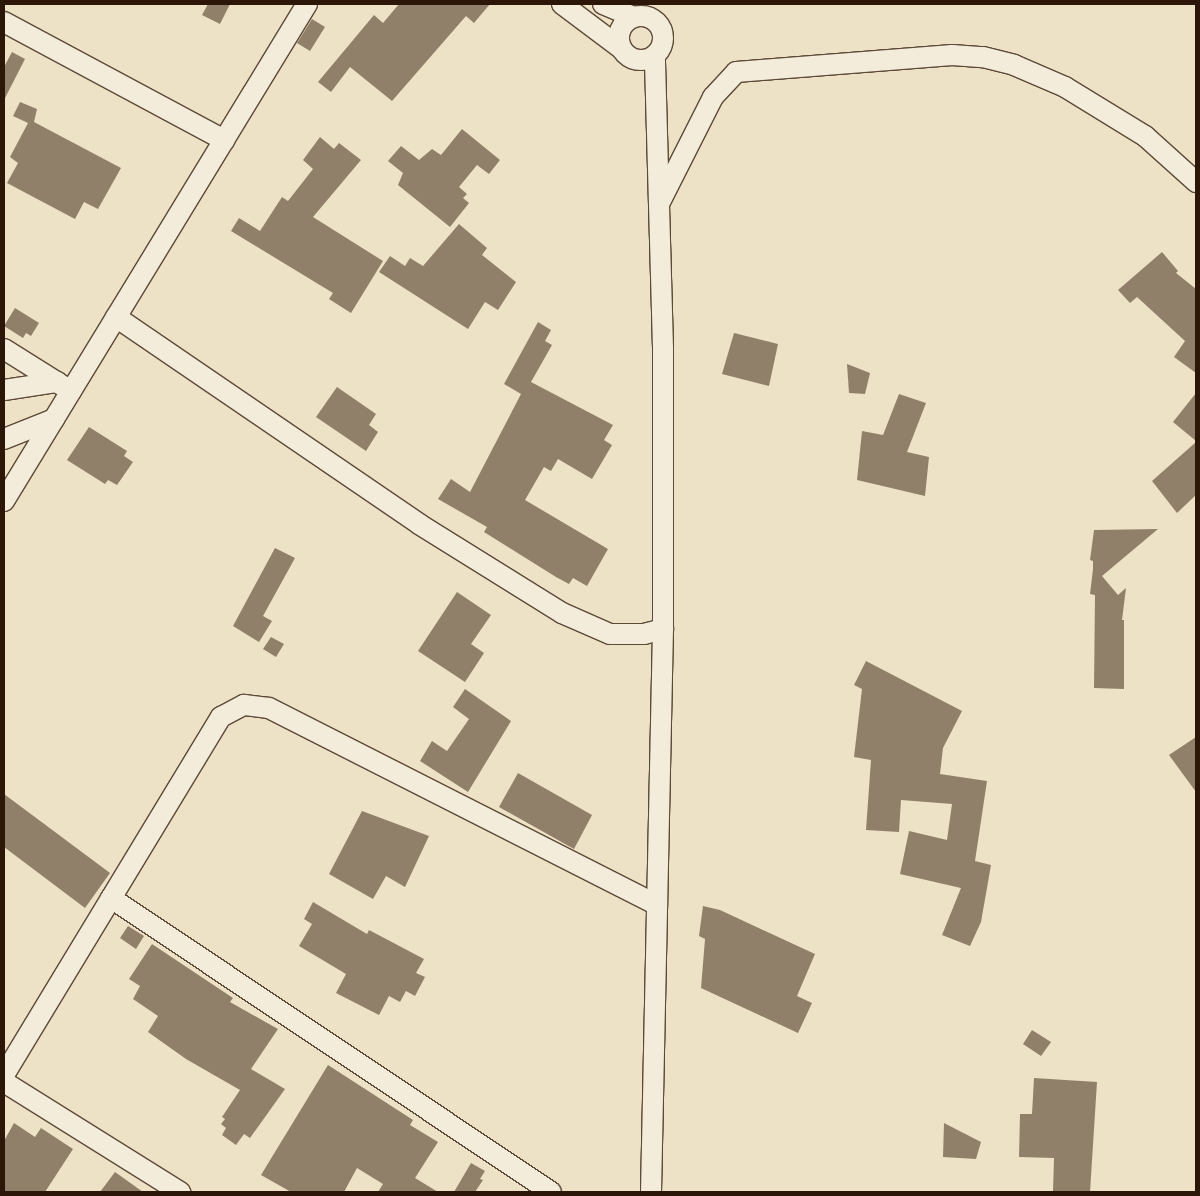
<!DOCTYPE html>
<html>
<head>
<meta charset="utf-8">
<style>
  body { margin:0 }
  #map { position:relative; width:1200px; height:1196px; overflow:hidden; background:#ede1c6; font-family:"Libre Caslon Text",serif }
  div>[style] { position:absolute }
  .building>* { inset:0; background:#90806a }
  .roads { filter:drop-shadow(1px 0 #5c4937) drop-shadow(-1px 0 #5c4937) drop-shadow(0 1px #5c4937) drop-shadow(0 -1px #5c4937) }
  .street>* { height:20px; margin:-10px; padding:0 10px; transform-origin:10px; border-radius:10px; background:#f3ecda }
  .street>.ring { margin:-10px; padding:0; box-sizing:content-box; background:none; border:20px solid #f3ecda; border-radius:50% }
  span { translate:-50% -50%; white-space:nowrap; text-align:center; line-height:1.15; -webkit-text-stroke:5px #f3ecda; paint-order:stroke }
  .frame { position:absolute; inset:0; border:5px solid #2b1607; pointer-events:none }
</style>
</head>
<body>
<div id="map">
  <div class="building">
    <div style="clip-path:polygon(208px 4px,230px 4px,220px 24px,202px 15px)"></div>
    <div style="clip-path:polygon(399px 4px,490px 4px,474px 23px,466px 16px,392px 101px,350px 67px,331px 92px,318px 82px,374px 15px,383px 23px)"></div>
    <div style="clip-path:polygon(312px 19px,325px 27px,310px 51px,297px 43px)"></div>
    <div style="clip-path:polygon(12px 52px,25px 59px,4px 100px,4px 67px)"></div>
    <div style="clip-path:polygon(20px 102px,37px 109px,34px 122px,121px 168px,98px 209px,84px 202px,75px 219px,7px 183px,18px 163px,10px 157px,28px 123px,13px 116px)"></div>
    <div style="clip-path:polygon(462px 129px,500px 160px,489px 174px,477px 165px,459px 187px,467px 194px,463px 198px,469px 203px,450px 227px,398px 185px,403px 173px,388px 161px,401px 146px,419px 160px,432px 149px,441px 155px)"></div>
    <div style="clip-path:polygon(320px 137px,334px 149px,339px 143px,361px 160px,313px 217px,383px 261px,351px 313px,329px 299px,333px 293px,231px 231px,239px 218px,260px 231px,282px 197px,288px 201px,313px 169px,303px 160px)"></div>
    <div style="clip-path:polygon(459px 224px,487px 248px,482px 255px,516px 282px,498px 310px,485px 302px,468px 329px,379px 272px,390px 256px,405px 266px,410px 258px,423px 266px)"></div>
    <div style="clip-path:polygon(1162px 252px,1178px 271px,1176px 273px,1196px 289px,1196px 373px,1174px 357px,1185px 341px,1137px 297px,1130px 303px,1118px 290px)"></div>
    <div style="clip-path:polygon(15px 308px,39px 323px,31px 336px,26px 333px,23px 338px,4px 326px)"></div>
    <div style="clip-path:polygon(538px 322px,551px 330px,545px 341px,552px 345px,531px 382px,613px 425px,604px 440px,612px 445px,592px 479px,558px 459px,551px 471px,544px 467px,525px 500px,608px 549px,587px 586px,573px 578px,569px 584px,556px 577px,484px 532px,487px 527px,438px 499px,451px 479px,470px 492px,521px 394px,504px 384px)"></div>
    <div style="clip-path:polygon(734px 333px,778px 344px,769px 386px,722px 374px)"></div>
    <div style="clip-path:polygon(847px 364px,870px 373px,865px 394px,849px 393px)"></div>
    <div style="clip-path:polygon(337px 387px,376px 414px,369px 425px,378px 432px,366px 451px,316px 417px)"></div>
    <div style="clip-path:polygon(1196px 393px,1196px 441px,1173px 422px)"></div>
    <div style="clip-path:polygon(899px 394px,926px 403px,907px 452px,929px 457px,925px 496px,857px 480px,862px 431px,883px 435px)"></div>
    <div style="clip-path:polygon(89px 427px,127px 451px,124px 456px,133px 462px,117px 485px,108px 480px,105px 484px,67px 460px)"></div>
    <div style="clip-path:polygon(1196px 442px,1196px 495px,1177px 513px,1152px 481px)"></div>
    <div style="clip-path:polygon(1158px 529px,1102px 576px,1118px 595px,1126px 588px,1122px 620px,1124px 620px,1124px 689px,1094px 688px,1095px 595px,1090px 594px,1093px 569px,1093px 561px,1090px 560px,1094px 530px)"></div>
    <div style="clip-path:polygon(275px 548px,295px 558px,263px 616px,272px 621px,259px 642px,233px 626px)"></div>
    <div style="clip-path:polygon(457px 592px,491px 615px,471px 644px,484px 653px,465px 682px,418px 651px)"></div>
    <div style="clip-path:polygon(271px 637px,284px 644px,276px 657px,263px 649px)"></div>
    <div style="clip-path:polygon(866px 661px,962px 711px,943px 748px,940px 774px,987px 781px,975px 861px,991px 865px,981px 922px,970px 946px,942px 935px,961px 888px,900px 874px,909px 831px,947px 840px,952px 804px,901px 800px,899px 832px,866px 830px,871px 760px,854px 757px,862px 689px,854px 685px)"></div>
    <div style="clip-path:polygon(465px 689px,511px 721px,468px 792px,420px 761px,432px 741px,447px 751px,469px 719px,453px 707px)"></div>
    <div style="clip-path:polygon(1196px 737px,1196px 792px,1169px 755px)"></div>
    <div style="clip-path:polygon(518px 773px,592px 815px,574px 849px,499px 807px)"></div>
    <div style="clip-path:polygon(4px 794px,110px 873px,85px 908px,4px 847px)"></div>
    <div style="clip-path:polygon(362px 811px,429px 836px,405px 887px,386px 876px,373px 899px,329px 874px)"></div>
    <div style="clip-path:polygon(313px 902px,367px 934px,369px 930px,424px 959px,416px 973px,425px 977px,415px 996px,406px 991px,400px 1002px,389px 996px,379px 1015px,336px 993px,346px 974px,299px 946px,312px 924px,304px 919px)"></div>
    <div style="clip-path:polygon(703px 906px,720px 910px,815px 954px,797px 996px,812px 1003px,798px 1033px,701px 988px,705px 939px,699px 936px)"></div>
    <div style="clip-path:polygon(128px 926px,144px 936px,136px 949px,120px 938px)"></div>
    <div style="clip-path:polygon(152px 944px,233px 998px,230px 1002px,278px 1029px,251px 1069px,285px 1089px,250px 1138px,244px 1134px,236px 1145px,222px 1135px,226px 1128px,221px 1124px,225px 1119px,222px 1117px,240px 1090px,186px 1059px,148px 1032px,158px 1016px,133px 999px,140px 986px,129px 979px)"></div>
    <div style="clip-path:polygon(1032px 1030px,1051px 1042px,1041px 1056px,1023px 1044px)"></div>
    <div style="clip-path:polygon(328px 1065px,413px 1120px,410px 1125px,438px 1142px,415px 1178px,438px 1192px,378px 1192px,383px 1184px,357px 1168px,344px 1192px,291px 1192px,261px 1175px)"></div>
    <div style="clip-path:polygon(1034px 1078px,1097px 1082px,1090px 1192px,1053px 1192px,1054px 1158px,1019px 1157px,1020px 1114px,1032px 1114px)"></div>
    <div style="clip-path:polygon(14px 1123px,35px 1137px,41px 1128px,73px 1149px,45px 1192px,4px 1192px,4px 1141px)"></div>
    <div style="clip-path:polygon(944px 1123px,981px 1142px,976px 1159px,943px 1157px)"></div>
    <div style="clip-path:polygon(471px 1163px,485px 1171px,480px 1179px,483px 1180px,475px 1192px,454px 1192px)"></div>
    <div style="clip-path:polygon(115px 1172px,143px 1192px,100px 1192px)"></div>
  </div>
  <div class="roads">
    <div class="street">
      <div style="left:562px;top:4px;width:75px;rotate:36.9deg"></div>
      <div style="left:603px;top:4px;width:33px;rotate:23deg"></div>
      <div class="ring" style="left:619px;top:16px;width:24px;height:24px"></div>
      <div style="left:4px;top:22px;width:250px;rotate:28.2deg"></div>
      <div style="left:660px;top:202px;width:118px;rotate:-63.2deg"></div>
      <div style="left:713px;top:97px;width:34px;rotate:-47deg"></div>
      <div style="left:736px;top:72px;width:217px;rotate:-4.5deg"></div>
      <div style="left:952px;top:55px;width:31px;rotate:4deg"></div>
      <div style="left:983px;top:57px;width:32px;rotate:14deg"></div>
      <div style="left:1014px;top:65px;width:56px;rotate:23.3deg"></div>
      <div style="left:1065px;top:87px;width:94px;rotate:31.5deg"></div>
      <div style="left:1145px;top:136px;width:69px;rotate:42deg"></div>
      <div style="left:116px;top:317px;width:367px;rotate:34.3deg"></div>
      <div style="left:419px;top:524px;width:168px;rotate:31.9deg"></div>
      <div style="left:562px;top:613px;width:52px;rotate:23.6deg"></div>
      <div style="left:610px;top:634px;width:34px"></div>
      <div style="left:644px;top:634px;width:20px;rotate:-15deg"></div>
      <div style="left:4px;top:349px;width:79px;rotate:32.1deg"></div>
      <div style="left:4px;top:390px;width:54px;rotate:-8.6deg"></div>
      <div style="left:4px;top:439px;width:54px;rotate:-21.8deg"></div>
      <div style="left:4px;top:501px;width:582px;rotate:-58.63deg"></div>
      <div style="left:111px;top:898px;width:529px;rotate:33.75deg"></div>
      <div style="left:4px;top:1075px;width:419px;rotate:-58.8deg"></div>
      <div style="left:221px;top:717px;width:26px;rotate:-28deg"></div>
      <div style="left:244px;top:705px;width:25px;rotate:7deg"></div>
      <div style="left:269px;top:708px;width:435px;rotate:26.9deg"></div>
      <div style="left:4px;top:1082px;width:208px;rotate:32deg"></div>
      <div style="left:651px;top:1192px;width:563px;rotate:-88.78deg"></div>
      <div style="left:663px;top:629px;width:281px;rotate:-90deg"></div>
      <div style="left:663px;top:348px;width:292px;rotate:-91.6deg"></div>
    </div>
  </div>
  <div class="frame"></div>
</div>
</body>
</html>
